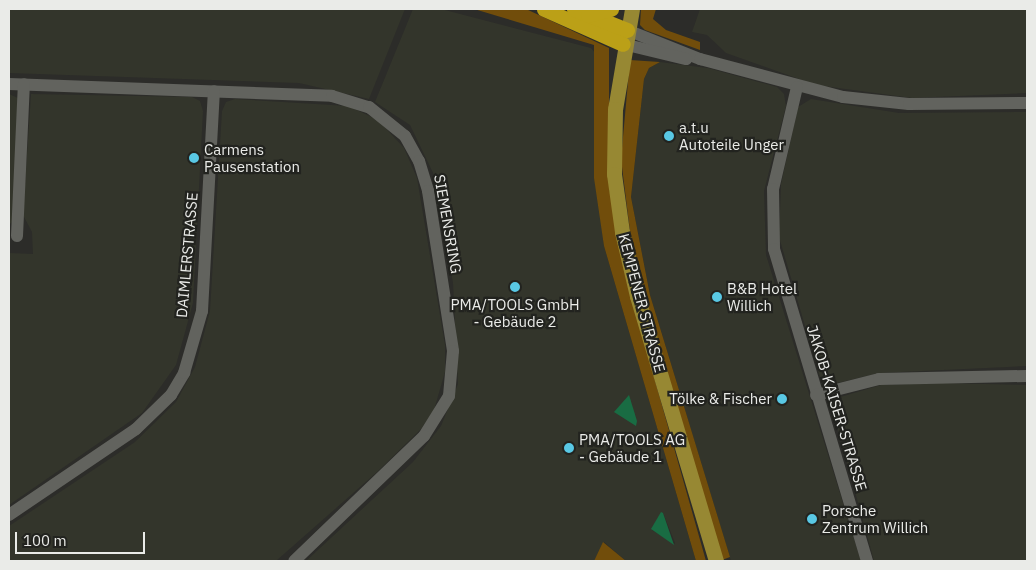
<!DOCTYPE html>
<html>
<head>
<meta charset="utf-8">
<style>
  body { margin:0 }
  #map { position:relative; width:1036px; height:570px; overflow:hidden; background:#2c2c29; font-family:"IBM Plex Sans",sans-serif }
  div>[style] { position:absolute }
  .built>* { inset:0; background:#33352b }
  .green>* { inset:0; background:#714d0b }
  .water>* { inset:0; background:#196c43 }
  .minor>* { height:12px; margin:-6px; padding:0 6px; transform-origin:6px; border-radius:6px; background:#62635e }
  .major>* { height:15px; margin:-7.5px; padding:0 7.5px; transform-origin:7.5px; border-radius:7.5px; background:#978833 }
  .highway>* { height:15px; margin:-7.5px; padding:0 7.5px; transform-origin:7.5px; border-radius:7.5px; background:#bba017 }
  .dots>* { width:14px; height:14px; translate:-50% -50%; box-sizing:border-box; border:2px solid #22231f; border-radius:50% }
  span { translate:-50% -50%; white-space:nowrap; text-align:center; line-height:1.15; -webkit-text-stroke:4.5px #22231f; paint-order:stroke }
  .poi-label { font-size:15px; color:#eaebe8 }
  .left { translate:0 -50%; text-align:left }
  .right { translate:-100% -50%; text-align:right }
  .street-label { font-size:15px; color:#eaebe8 }
  .frame { position:absolute; inset:0; border:10px solid #eaebe8; pointer-events:none }
  .scale { position:absolute; left:15px; top:532px; width:130px; height:22px; box-sizing:border-box; border:2px solid #eaebe8; border-top:0; padding-left:6px; font-size:15px; line-height:18px; white-space:nowrap; color:#eaebe8; -webkit-text-stroke:4px #22231f; paint-order:stroke }
</style>
</head>
<body>
<div id="map">
  <div class="built">
    <div style="clip-path:polygon(9px 9px,405px 9px,369px 99px,299px 83px,9px 73px)"></div>
    <div style="clip-path:polygon(evenodd,413px 9px,441px 9px,591px 48px,596px 54px,594px 144px,604px 246px,696px 561px,626px 561px,604px 542px,594px 561px,306px 561px,413px 462px,441px 426px,458px 384px,453px 283px,435px 177px,410px 125px,375px 102px,413px 9px,663px 513px,675px 543px,675px 544px,652px 530px,663px 513px)"></div>
    <div style="clip-path:polygon(700px 9px,1027px 9px,1027px 93px,912px 98px,816px 85px,726px 53px,707px 35px,692px 32px)"></div>
    <div style="clip-path:polygon(660px 62px,708px 68px,777px 87px,784px 94px,786px 106px,764px 191px,766px 255px,861px 561px,731px 561px,650px 295px,631px 197px,644px 79px,649px 68px)"></div>
    <div style="clip-path:polygon(9px 94px,18px 98px,13px 221px,9px 225px)"></div>
    <div style="clip-path:polygon(31px 94px,192px 97px,200px 101px,203px 111px,193px 303px,176px 365px,142px 413px,9px 505px,9px 253px,33px 254px,32px 232px,23px 215px)"></div>
    <div style="clip-path:polygon(235px 99px,348px 106px,378px 120px,404px 148px,417px 178px,445px 345px,445px 372px,434px 410px,421px 429px,377px 472px,276px 561px,9px 561px,9px 526px,135px 442px,176px 402px,195px 367px,210px 311px,222px 111px,226px 102px)"></div>
    <div style="clip-path:polygon(811px 99px,899px 113px,1027px 112px,1027px 366px,879px 373px,833px 384px,820px 377px,779px 237px,781px 184px,798px 107px)"></div>
    <div style="clip-path:polygon(939px 383px,1027px 385px,1027px 561px,874px 561px,830px 400px,881px 385px)"></div>
  </div>
  <div class="green">
    <div style="clip-path:polygon(474px 9px,526px 9px,609px 48px,609px 188px,633px 303px,706px 561px,696px 561px,604px 246px,594px 178px,594px 45px)"></div>
    <div style="clip-path:polygon(641px 9px,656px 9px,653px 19px,666px 30px,700px 42px,700px 50px,645px 30px,640px 25px)"></div>
    <div style="clip-path:polygon(630px 60px,660px 62px,649px 68px,644px 79px,631px 197px,650px 295px,730px 557px,722px 560px,634px 263px,621px 159px)"></div>
    <div style="clip-path:polygon(603px 542px,626px 561px,594px 561px)"></div>
  </div>
  <div class="water">
    <div style="clip-path:polygon(629px 395px,637px 421px,636px 426px,614px 412px)"></div>
    <div style="clip-path:polygon(661px 512px,663px 513px,674px 545px,651px 529px)"></div>
  </div>
  <div class="minor">
    <div style="left:627px;top:30px;width:79px;rotate:21.7deg"></div>
    <div style="left:700px;top:59px;width:148px;rotate:14.9deg"></div>
    <div style="left:843px;top:97px;width:66px;rotate:6.1deg"></div>
    <div style="left:909px;top:104px;width:118px;rotate:-0.5deg"></div>
    <div style="left:623px;top:44px;width:65px;rotate:13.4deg"></div>
    <div style="left:9px;top:84px;width:323px;rotate:2.1deg"></div>
    <div style="left:332px;top:96px;width:39px;rotate:17deg"></div>
    <div style="left:369px;top:107px;width:46px;rotate:38.9deg"></div>
    <div style="left:405px;top:136px;width:29px;rotate:61deg"></div>
    <div style="left:419px;top:161px;width:31px;rotate:73deg"></div>
    <div style="left:428px;top:191px;width:162px;rotate:81.1deg"></div>
    <div style="left:453px;top:351px;width:45px;rotate:95.1deg"></div>
    <div style="left:449px;top:396px;width:47px;rotate:122deg"></div>
    <div style="left:424px;top:436px;width:180px;rotate:136.1deg"></div>
    <div style="left:797px;top:87px;width:105px;rotate:103.2deg"></div>
    <div style="left:773px;top:189px;width:60px;rotate:89deg"></div>
    <div style="left:774px;top:249px;width:326px;rotate:73.4deg"></div>
    <div style="left:17px;top:236px;width:152px;rotate:-87.4deg"></div>
    <div style="left:816px;top:395px;width:65px;rotate:-14.3deg"></div>
    <div style="left:879px;top:379px;width:148px;rotate:-1.2deg"></div>
    <div style="left:9px;top:515px;width:153px;rotate:-34.1deg"></div>
    <div style="left:136px;top:429px;width:49px;rotate:-44.2deg"></div>
    <div style="left:171px;top:395px;width:26px;rotate:-59deg"></div>
    <div style="left:184px;top:373px;width:65px;rotate:-73.8deg"></div>
    <div style="left:202px;top:311px;width:220px;rotate:-86.9deg"></div>
  </div>
  <div class="major">
    <div style="left:632px;top:9px;width:101px;rotate:99.6deg"></div>
    <div style="left:615px;top:109px;width:65px;rotate:90.9deg"></div>
    <div style="left:614px;top:174px;width:59px;rotate:82.1deg"></div>
    <div style="left:622px;top:232px;width:66px;rotate:76.8deg"></div>
    <div style="left:637px;top:296px;width:277px;rotate:73.4deg"></div>
  </div>
  <div class="highway">
    <div style="left:544px;top:9px;width:86px;rotate:23.9deg"></div>
    <div style="left:574px;top:9px;width:57px;rotate:21.6deg"></div>
    <div style="left:588px;top:15px;width:24px;rotate:-15deg"></div>
  </div>
  <div class="dots">
    <div style="left:669px;top:136px;background:#59c8e4"></div>
    <div style="left:194px;top:158px;background:#59c8e4"></div>
    <div style="left:515px;top:287px;background:#59c8e4"></div>
    <div style="left:717px;top:297px;background:#59c8e4"></div>
    <div style="left:782px;top:399px;background:#59c8e4"></div>
    <div style="left:569px;top:448px;background:#59c8e4"></div>
    <div style="left:812px;top:519px;background:#59c8e4"></div>
  </div>
  <div class="poi-label">
    <span class="left" style="left:679px;top:136px">a.t.u<br>Autoteile Unger</span>
    <span class="left" style="left:204px;top:158px">Carmens<br>Pausenstation</span>
    <span class="left" style="left:727px;top:297px">B&amp;B Hotel<br>Willich</span>
    <span style="left:515px;top:313px">PMA/TOOLS GmbH<br>- Gebäude 2</span>
    <span class="right" style="left:772px;top:399px">Tölke &amp; Fischer</span>
    <span class="left" style="left:579px;top:448px">PMA/TOOLS AG<br>- Gebäude 1</span>
    <span class="left" style="left:822px;top:519px">Porsche<br>Zentrum Willich</span>
  </div>
  <div class="street-label">
    <span style="left:448px;top:224px;rotate:80deg">SIEMENSRING</span>
    <span style="left:187px;top:255px;rotate:-85deg">DAIMLERSTRASSE</span>
    <span style="left:642px;top:303px;rotate:75deg">KEMPENER STRASSE</span>
    <span style="left:837px;top:408px;rotate:73deg">JAKOB-KAISER-STRASSE</span>
  </div>
  <div class="frame"></div>
  <div class="scale">100 m</div>
</div>
</body>
</html>
